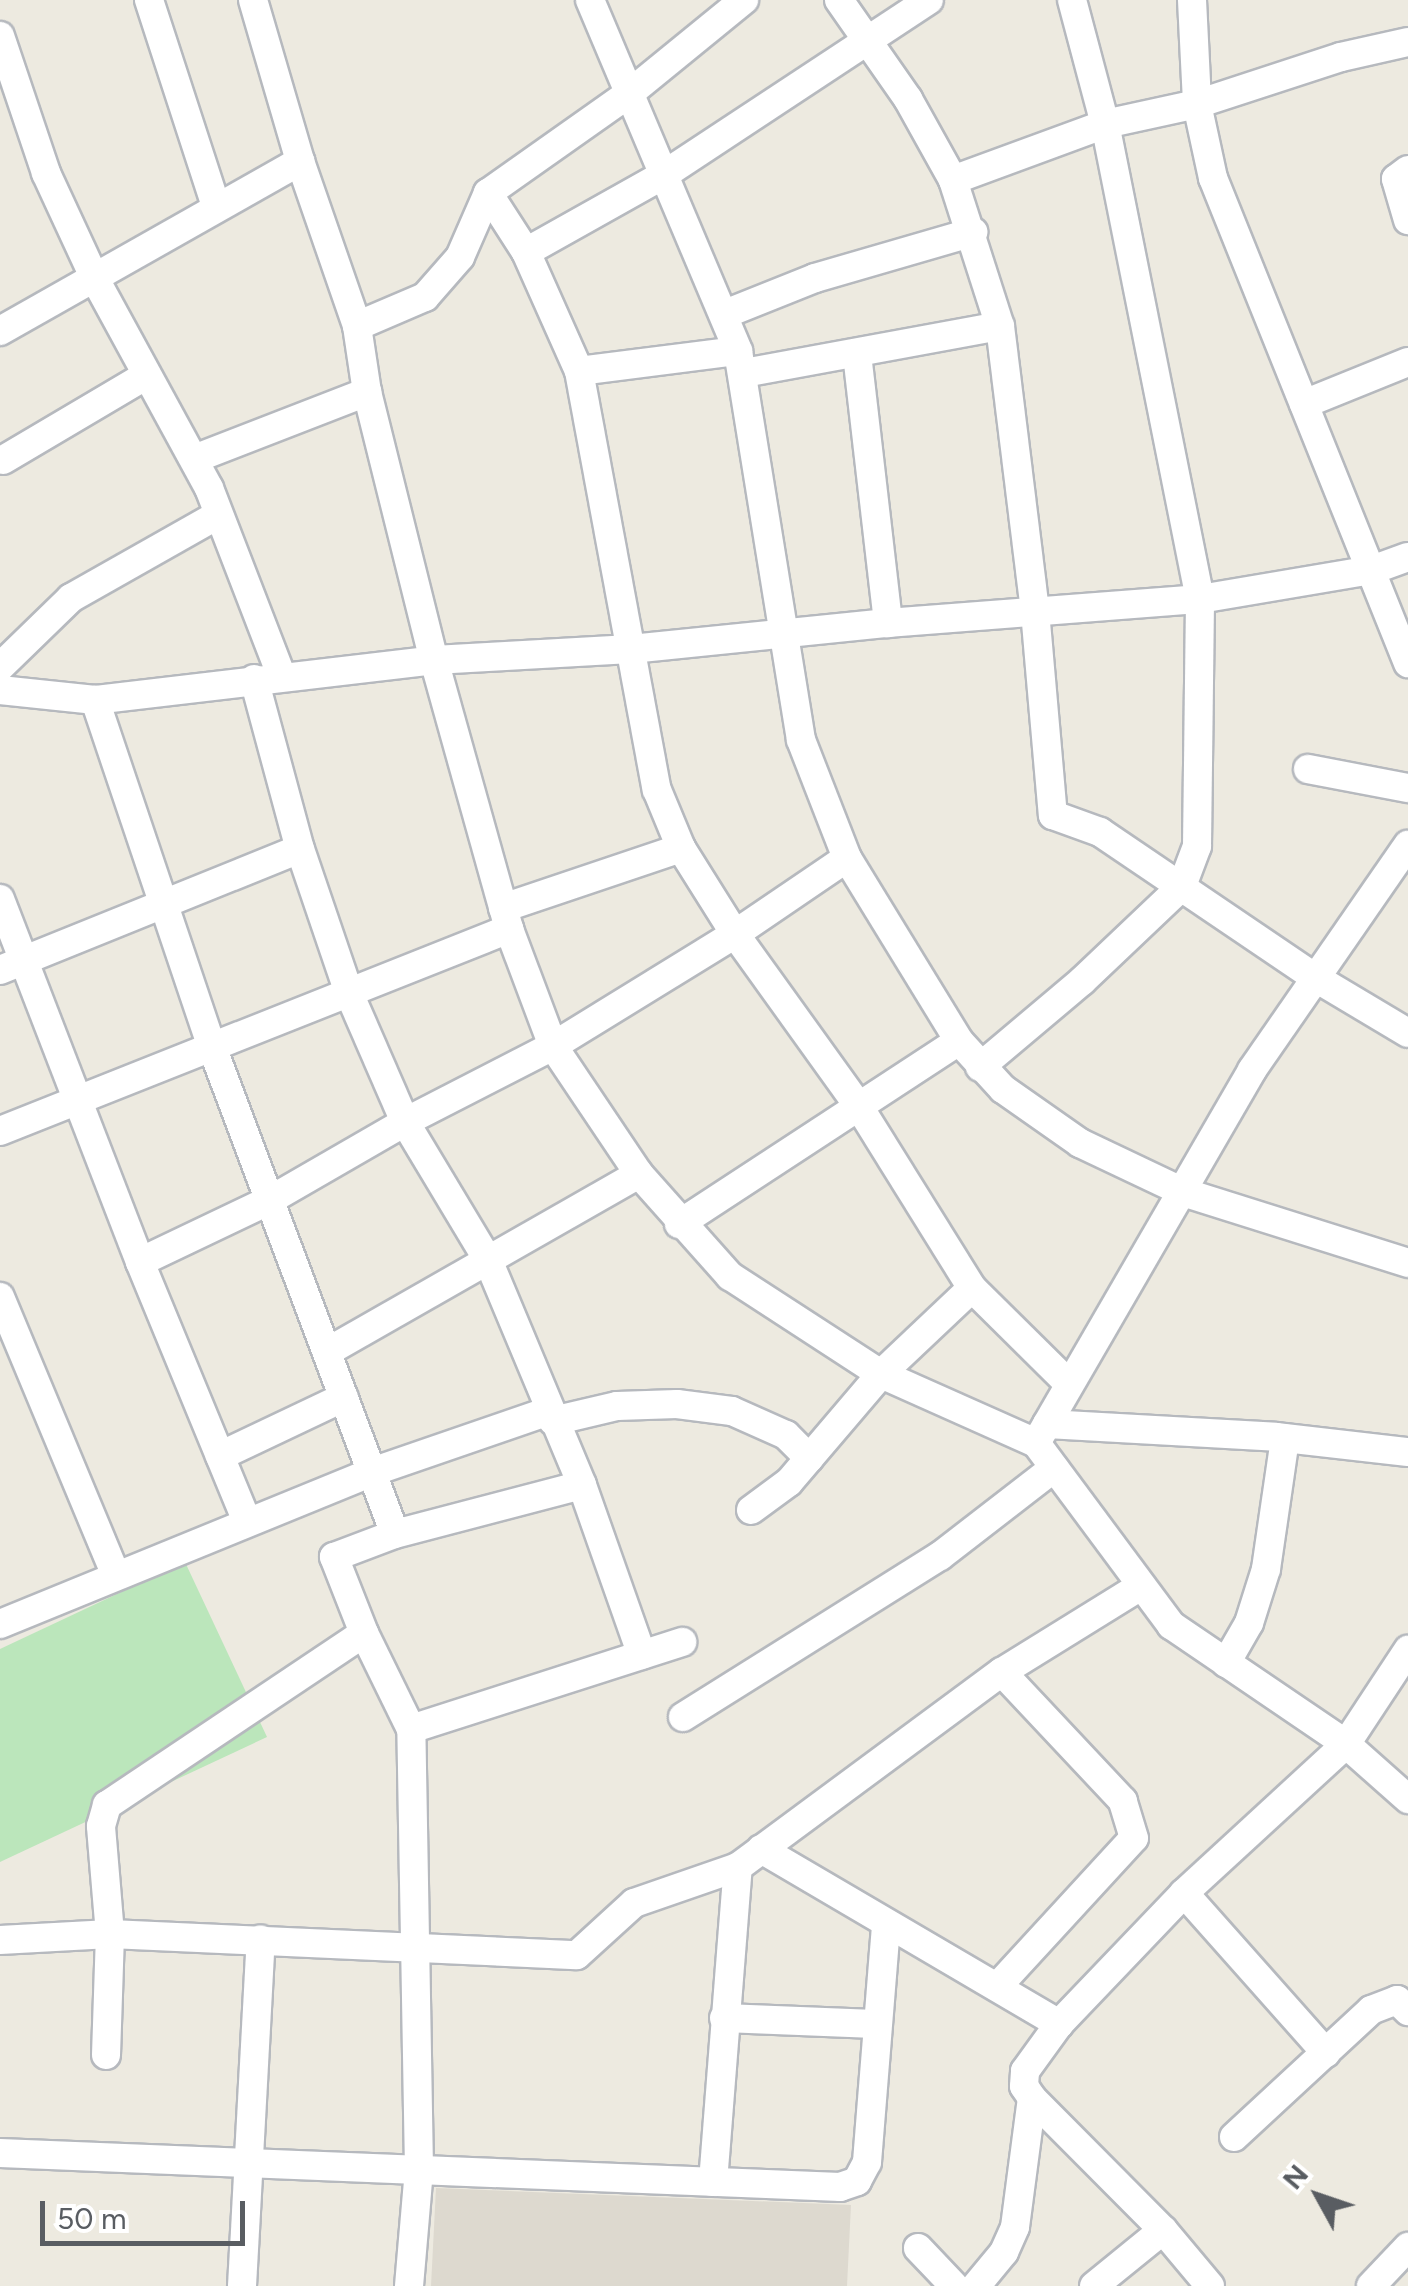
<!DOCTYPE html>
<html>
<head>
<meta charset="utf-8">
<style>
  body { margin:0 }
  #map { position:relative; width:1408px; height:2286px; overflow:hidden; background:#edeae0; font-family:Figtree,sans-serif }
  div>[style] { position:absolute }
  .education>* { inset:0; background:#ddd9cf }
  .green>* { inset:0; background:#bbe6bb }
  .roads { filter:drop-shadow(2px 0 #b6b9be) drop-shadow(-2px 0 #b6b9be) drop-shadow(0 2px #b6b9be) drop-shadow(0 -2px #b6b9be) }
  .minor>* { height:28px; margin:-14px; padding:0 14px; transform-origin:14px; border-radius:14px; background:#fff }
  span { translate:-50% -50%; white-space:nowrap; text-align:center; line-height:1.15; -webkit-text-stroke:9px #fff; paint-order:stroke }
  .north { position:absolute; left:1268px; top:2146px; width:100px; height:100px; -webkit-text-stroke:8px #fff; paint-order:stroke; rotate:310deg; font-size:28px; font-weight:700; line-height:40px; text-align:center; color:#595d62 }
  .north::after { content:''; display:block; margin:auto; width:35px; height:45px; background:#595d62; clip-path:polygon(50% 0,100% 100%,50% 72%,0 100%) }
  .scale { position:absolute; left:40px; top:2201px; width:205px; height:45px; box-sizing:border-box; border:5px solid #595d62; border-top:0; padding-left:12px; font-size:30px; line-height:35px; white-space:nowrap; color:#595d62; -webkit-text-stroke:8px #fff; paint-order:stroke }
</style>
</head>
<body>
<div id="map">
  <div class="education">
    <div style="clip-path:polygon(436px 2188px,851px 2205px,847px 2286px,431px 2286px)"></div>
  </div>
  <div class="green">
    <div style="clip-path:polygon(185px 1562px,267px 1737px,0 1862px,0 1649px)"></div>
  </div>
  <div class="roads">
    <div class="minor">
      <div style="left:149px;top:0;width:217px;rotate:72deg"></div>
      <div style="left:253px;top:0;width:168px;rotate:73.7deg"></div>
      <div style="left:300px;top:161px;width:175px;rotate:70.9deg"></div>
      <div style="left:357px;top:326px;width:67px;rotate:81.4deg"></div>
      <div style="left:367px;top:392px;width:276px;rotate:76deg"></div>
      <div style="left:434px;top:660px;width:279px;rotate:74.4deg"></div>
      <div style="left:509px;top:929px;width:125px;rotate:69.4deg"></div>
      <div style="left:553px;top:1046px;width:154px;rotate:56.1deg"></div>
      <div style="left:639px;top:1174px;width:137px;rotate:48.3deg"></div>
      <div style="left:730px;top:1276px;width:180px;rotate:33deg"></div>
      <div style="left:881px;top:1374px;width:170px;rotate:24deg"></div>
      <div style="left:1036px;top:1443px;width:227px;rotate:53.4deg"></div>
      <div style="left:1171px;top:1625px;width:212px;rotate:34.2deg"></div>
      <div style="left:1346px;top:1744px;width:83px;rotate:41.6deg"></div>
      <div style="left:590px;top:0;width:381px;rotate:67.1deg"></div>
      <div style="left:738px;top:351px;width:394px;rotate:80.8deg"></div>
      <div style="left:801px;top:740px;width:127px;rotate:68.7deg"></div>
      <div style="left:847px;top:858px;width:215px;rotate:58.5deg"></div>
      <div style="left:959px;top:1041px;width:65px;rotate:47.5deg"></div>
      <div style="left:1003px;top:1089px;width:94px;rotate:35deg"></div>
      <div style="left:1080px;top:1143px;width:114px;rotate:25.4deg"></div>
      <div style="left:1183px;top:1192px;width:236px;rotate:17.5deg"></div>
      <div style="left:839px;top:0;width:121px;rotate:55.1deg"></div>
      <div style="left:908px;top:99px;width:93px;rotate:60.9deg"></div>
      <div style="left:953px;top:180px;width:153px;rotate:72.2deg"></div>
      <div style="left:1000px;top:326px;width:287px;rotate:83deg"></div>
      <div style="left:1035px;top:611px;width:205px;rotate:85deg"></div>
      <div style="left:1053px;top:815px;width:50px;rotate:19.9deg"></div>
      <div style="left:1100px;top:832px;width:258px;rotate:34.1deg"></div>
      <div style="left:1314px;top:977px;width:109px;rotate:30.8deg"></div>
      <div style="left:1192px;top:0;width:104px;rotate:87.2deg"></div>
      <div style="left:1197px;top:104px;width:76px;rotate:77.8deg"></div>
      <div style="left:1213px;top:178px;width:523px;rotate:68.1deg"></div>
      <div style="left:0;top:36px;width:145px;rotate:71.4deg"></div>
      <div style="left:46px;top:173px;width:117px;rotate:65.2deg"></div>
      <div style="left:95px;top:279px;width:238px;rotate:61.4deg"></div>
      <div style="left:209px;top:488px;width:200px;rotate:68.9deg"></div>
      <div style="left:1408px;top:170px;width:15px;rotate:143deg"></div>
      <div style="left:1396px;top:179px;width:43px;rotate:73.7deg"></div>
      <div style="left:953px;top:180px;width:162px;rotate:-20.2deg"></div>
      <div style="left:1105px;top:124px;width:94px;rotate:-12.3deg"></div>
      <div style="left:1197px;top:104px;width:151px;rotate:-18.1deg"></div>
      <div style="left:1341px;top:57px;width:69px;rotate:-12.6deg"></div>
      <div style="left:488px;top:193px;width:70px;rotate:57.2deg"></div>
      <div style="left:526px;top:252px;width:130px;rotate:66deg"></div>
      <div style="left:579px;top:371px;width:426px;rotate:79.5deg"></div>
      <div style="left:657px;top:790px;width:63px;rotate:67.5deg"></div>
      <div style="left:681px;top:848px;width:102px;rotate:57.9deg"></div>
      <div style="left:735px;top:934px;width:211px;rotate:54.3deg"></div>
      <div style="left:858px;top:1105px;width:216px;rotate:58.1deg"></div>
      <div style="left:972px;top:1288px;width:135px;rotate:44.7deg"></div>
      <div style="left:526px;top:252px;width:159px;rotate:-29.3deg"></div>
      <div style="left:665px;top:174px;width:316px;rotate:-33.4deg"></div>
      <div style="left:725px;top:314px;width:97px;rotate:-21.8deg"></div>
      <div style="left:815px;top:278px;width:165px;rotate:-16.2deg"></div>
      <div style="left:357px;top:326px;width:74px;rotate:-23.1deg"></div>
      <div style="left:425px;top:297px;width:53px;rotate:-48.8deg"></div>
      <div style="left:460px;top:257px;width:70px;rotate:-66.4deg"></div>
      <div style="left:488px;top:193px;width:175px;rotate:-35.2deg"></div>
      <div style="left:631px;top:92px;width:146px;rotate:-39.2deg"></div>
      <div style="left:0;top:331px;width:345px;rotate:-29.5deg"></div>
      <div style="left:857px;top:354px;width:271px;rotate:83.4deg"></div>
      <div style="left:579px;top:371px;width:160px;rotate:-7.2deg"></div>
      <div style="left:744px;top:373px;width:260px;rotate:-10.4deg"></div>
      <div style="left:1304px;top:404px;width:112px;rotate:-22deg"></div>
      <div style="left:194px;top:459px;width:186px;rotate:-21.2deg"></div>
      <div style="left:3px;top:460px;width:167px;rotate:-30.6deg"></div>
      <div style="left:0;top:667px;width:99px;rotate:-44.2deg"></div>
      <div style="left:71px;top:598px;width:169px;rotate:-29.5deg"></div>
      <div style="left:254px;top:679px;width:176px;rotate:74.9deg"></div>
      <div style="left:300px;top:849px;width:152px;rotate:71.2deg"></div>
      <div style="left:349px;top:993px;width:141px;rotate:66.5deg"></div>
      <div style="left:405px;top:1122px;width:161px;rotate:59deg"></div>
      <div style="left:488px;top:1260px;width:244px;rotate:67.3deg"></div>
      <div style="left:582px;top:1485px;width:180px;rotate:70.6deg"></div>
      <div style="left:0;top:690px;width:96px;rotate:6deg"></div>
      <div style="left:95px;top:700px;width:341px;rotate:-6.7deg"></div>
      <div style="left:434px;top:660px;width:197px;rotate:-3.2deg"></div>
      <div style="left:631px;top:649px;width:258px;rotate:-5.8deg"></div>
      <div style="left:888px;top:623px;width:313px;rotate:-4.4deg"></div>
      <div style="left:1200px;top:599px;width:174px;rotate:-9.6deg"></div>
      <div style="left:1372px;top:570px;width:38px;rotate:-20deg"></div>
      <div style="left:95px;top:700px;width:366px;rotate:71.4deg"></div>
      <div style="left:212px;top:1047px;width:520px;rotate:69.41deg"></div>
      <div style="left:1308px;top:769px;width:102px;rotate:10.8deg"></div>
      <div style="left:0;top:899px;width:389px;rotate:68.9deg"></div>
      <div style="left:140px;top:1262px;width:280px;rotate:67.6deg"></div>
      <div style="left:503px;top:908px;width:188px;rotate:-18.6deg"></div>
      <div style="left:0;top:970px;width:323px;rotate:-22deg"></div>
      <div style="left:980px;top:1067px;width:133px;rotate:-40.1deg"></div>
      <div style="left:1082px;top:981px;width:138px;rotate:-43.5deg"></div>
      <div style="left:1182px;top:886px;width:43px;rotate:-69.4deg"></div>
      <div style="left:1197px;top:846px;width:247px;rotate:-89.3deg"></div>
      <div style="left:1200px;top:599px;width:484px;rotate:-101.3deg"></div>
      <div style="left:1105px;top:124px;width:128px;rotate:-104.9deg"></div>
      <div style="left:0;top:1131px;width:548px;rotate:-21.65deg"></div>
      <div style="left:679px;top:1224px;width:334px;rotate:-33.2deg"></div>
      <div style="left:140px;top:1262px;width:144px;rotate:-25.5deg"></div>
      <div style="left:270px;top:1200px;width:156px;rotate:-30deg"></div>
      <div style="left:405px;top:1122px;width:166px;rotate:-27.2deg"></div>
      <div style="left:553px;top:1046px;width:214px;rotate:-31.6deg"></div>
      <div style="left:735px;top:934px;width:135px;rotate:-34.2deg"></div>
      <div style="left:0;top:1297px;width:302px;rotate:67.4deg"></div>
      <div style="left:327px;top:1352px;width:359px;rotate:-29.7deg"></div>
      <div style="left:553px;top:1421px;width:66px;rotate:-13.2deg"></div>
      <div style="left:617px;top:1406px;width:60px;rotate:-1.9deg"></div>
      <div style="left:677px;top:1404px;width:55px;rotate:7.3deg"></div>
      <div style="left:732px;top:1411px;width:59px;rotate:24deg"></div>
      <div style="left:786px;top:1435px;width:33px;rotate:45deg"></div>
      <div style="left:1047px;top:1424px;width:229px;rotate:3.2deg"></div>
      <div style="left:1276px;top:1437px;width:133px;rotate:6.5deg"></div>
      <div style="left:1036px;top:1443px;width:431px;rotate:-59.9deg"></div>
      <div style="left:1252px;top:1070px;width:274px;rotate:-55.3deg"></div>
      <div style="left:220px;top:1456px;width:137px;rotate:-25.4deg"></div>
      <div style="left:751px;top:1510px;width:47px;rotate:-36.4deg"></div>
      <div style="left:789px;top:1482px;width:142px;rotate:-49.6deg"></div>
      <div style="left:881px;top:1374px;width:125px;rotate:-43.4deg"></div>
      <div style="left:0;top:1624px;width:402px;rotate:-22.2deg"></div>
      <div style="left:372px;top:1472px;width:187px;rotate:-19deg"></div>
      <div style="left:1226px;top:1663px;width:46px;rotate:-60.1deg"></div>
      <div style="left:1249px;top:1623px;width:57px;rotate:-72.5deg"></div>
      <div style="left:1266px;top:1569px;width:132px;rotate:-81.7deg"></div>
      <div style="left:683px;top:1717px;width:303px;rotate:-32.1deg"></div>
      <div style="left:940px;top:1556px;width:144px;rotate:-37.7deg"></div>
      <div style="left:411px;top:1729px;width:285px;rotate:-17.8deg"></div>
      <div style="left:761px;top:1849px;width:346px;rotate:30.4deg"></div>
      <div style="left:1184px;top:1893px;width:214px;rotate:48.4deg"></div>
      <div style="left:0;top:1940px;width:110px;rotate:-3.1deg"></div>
      <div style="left:110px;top:1934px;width:467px;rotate:2.6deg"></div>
      <div style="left:577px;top:1955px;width:77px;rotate:-42.4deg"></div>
      <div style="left:634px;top:1903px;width:110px;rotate:-19.1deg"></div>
      <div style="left:738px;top:1867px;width:328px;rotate:-36.5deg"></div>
      <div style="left:1002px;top:1672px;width:161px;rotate:-31.8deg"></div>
      <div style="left:997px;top:1987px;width:202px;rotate:-47.4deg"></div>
      <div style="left:1134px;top:1838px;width:39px;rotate:-107deg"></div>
      <div style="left:1123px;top:1801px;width:177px;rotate:-133.2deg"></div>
      <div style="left:724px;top:2018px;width:151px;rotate:2.3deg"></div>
      <div style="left:106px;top:2055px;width:121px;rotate:-88.1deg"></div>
      <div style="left:110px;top:1934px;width:108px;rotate:-94.8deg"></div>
      <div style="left:101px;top:1826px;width:22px;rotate:-74deg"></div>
      <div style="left:107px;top:1805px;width:309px;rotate:-33.8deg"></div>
      <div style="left:1234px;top:2137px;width:187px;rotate:-42.8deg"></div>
      <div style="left:1371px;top:2010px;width:28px;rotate:-21deg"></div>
      <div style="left:1397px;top:2000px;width:16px;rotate:45deg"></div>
      <div style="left:0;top:2153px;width:841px;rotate:2.32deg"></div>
      <div style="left:840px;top:2187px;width:18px;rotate:-19deg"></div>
      <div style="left:857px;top:2181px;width:21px;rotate:-62deg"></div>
      <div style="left:867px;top:2162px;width:237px;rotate:-85.4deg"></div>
      <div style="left:713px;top:2182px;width:316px;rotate:-85.5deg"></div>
      <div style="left:918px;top:2248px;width:52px;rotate:46.5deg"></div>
      <div style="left:242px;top:2286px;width:347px;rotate:-86.9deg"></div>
      <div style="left:409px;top:2286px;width:117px;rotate:-85.1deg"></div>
      <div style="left:419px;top:2169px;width:440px;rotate:-91deg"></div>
      <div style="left:411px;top:1729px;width:107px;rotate:-116.1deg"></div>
      <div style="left:364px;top:1633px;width:82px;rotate:-111.5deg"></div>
      <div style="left:334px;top:1557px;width:65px;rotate:-20.7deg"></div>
      <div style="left:395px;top:1534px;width:193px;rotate:-14.7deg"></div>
      <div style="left:976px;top:2286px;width:44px;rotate:-50.5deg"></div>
      <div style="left:1004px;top:2252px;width:27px;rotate:-66deg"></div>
      <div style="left:1015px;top:2227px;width:130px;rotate:-82.5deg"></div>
      <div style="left:1094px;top:2286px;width:89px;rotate:-39.1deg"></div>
      <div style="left:1210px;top:2286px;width:73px;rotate:-130deg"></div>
      <div style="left:1163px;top:2230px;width:186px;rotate:-134.8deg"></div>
      <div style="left:1032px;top:2098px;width:14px;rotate:-124deg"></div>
      <div style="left:1024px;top:2086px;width:15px;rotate:-86deg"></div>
      <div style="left:1025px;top:2071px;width:58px;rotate:-54.1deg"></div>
      <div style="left:1059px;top:2024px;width:181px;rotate:-46.3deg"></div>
      <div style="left:1184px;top:1893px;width:220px;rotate:-42.6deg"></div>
      <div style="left:1346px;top:1744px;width:113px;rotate:-56.6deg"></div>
      <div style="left:1371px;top:2286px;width:54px;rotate:-46.5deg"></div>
    </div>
  </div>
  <div class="north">N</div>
  <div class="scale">50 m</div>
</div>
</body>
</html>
